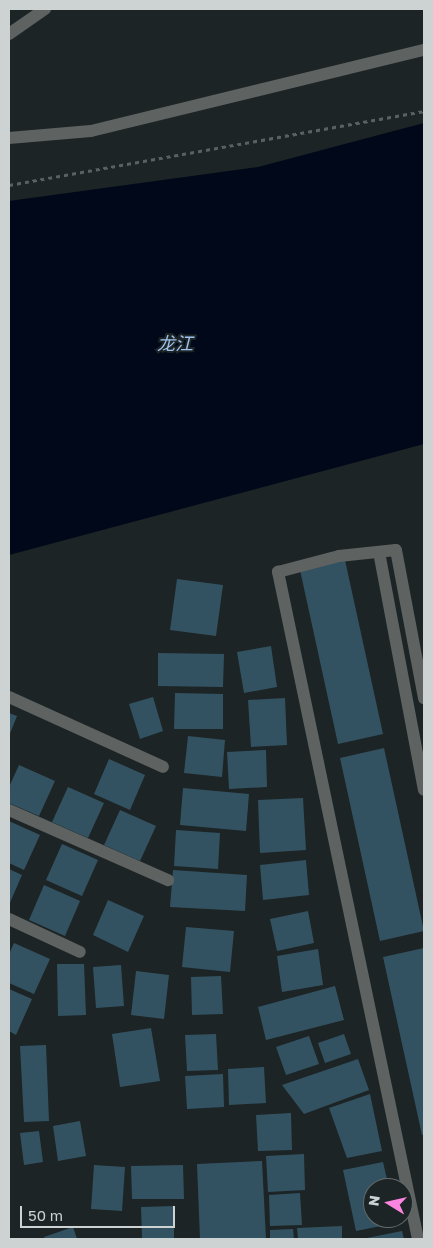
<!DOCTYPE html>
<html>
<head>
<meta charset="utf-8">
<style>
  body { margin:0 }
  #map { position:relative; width:433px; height:1248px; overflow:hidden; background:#1c2425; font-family:"Golos Text","Noto Sans SC",sans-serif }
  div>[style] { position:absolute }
  .water>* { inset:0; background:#00081a }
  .building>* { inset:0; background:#335261 }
  .path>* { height:3px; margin-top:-1.5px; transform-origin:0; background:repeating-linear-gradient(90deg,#596061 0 4px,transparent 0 8px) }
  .minor>* { height:12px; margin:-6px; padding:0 6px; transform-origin:6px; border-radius:6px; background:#5e6261 }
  span { translate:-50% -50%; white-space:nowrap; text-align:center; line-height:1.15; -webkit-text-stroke:4px #1c2425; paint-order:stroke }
  .water-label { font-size:18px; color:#9fc1ee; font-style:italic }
  .frame { position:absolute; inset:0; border:10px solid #cdd2d3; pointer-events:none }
  .north { position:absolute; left:363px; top:1178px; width:50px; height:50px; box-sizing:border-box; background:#1c2425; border:1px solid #636a6b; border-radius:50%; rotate:279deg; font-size:14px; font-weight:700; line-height:20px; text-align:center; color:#cdd2d3 }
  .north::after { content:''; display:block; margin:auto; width:18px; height:22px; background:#fe85df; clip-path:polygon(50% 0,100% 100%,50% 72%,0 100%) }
  .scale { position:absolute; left:20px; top:1206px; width:155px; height:22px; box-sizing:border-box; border:2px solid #cdd2d3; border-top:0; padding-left:6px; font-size:15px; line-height:18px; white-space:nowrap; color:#cdd2d3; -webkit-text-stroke:4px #1c2425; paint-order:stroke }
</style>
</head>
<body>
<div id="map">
  <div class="water">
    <div style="clip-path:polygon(424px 123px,424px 444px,9px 555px,9px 201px,258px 167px)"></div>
  </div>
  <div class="building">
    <div style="clip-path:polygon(345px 560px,383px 734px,338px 744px,300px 570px)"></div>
    <div style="clip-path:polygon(177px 579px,223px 585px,216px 636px,170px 630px)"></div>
    <div style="clip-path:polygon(271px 646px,277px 687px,244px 693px,237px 652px)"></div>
    <div style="clip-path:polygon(158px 653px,224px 654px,223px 687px,158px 686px)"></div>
    <div style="clip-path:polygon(175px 693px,223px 694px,223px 729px,174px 729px)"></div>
    <div style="clip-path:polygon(153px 697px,163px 731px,140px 739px,129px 704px)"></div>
    <div style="clip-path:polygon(285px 698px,287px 745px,251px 747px,248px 700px)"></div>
    <div style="clip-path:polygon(9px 713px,17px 716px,9px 736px)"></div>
    <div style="clip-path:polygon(188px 736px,225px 740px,222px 777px,184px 773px)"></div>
    <div style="clip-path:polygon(384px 748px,424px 931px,380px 941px,340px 758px)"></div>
    <div style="clip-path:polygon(266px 750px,267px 787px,229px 789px,227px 752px)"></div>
    <div style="clip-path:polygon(109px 759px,145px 775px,130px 810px,94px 794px)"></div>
    <div style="clip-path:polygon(19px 765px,55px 781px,39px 816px,9px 803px,9px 787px)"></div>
    <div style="clip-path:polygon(68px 787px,104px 803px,88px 838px,52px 822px)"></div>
    <div style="clip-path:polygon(183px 788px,249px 794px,246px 831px,180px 825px)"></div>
    <div style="clip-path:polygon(303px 798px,306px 850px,260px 853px,258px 800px)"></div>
    <div style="clip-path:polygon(120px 810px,156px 826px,140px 861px,104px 845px)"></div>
    <div style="clip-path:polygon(9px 821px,40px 835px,24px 870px,9px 863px)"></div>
    <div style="clip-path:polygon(176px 830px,220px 833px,218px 869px,174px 866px)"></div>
    <div style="clip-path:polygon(62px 844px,98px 860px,82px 896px,46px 880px)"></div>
    <div style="clip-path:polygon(306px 860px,309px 895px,263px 900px,260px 865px)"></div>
    <div style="clip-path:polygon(9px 869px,22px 875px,9px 905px)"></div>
    <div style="clip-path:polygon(173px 870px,247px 875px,245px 911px,170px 907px)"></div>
    <div style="clip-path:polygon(44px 885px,80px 901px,65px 936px,29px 920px)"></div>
    <div style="clip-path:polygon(108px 900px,144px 916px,128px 952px,93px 935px)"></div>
    <div style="clip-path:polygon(308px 911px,314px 943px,277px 951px,270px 919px)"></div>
    <div style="clip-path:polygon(186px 927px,234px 931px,230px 972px,182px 967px)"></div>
    <div style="clip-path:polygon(14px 943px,50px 959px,34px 994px,9px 983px,9px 954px)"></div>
    <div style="clip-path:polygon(424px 948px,424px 1134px,422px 1135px,383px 957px)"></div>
    <div style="clip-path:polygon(318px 949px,323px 985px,282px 992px,277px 956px)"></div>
    <div style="clip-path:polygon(57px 964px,84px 964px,86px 1015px,58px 1016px)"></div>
    <div style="clip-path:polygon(121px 965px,124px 1006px,96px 1008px,93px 967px)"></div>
    <div style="clip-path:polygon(136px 971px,169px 975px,164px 1019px,131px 1015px)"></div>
    <div style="clip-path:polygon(221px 976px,223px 1014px,192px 1015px,191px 977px)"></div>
    <div style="clip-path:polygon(335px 986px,344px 1020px,266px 1040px,258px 1007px)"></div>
    <div style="clip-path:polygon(9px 989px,32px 999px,16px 1035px,9px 1031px)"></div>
    <div style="clip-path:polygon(151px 1028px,160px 1081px,120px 1087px,112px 1034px)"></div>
    <div style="clip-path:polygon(216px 1034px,218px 1070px,187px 1071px,185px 1035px)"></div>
    <div style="clip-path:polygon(344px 1034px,351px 1054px,325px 1063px,318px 1043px)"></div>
    <div style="clip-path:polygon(309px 1036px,319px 1064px,286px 1075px,276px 1047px)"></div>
    <div style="clip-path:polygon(46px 1045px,49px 1121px,24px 1122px,20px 1046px)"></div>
    <div style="clip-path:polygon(358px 1059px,369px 1090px,304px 1114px,282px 1085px)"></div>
    <div style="clip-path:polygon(264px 1067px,266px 1103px,229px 1105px,228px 1069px)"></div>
    <div style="clip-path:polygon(223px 1074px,224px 1107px,187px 1109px,185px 1076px)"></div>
    <div style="clip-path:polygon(370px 1094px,382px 1151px,347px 1158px,329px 1108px)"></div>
    <div style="clip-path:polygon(291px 1113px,292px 1150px,258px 1151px,256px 1115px)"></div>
    <div style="clip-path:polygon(80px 1121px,86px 1156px,58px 1161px,53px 1126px)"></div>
    <div style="clip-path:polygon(39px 1131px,43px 1162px,24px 1165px,20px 1133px)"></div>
    <div style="clip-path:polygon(304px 1154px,305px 1190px,268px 1192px,266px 1156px)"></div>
    <div style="clip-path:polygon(262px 1161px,266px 1239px,200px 1239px,197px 1164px)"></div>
    <div style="clip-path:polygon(383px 1162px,389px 1188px,373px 1188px,373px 1218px,395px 1218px,396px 1223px,356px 1231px,343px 1170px)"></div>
    <div style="clip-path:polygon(94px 1165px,125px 1167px,122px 1211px,91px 1209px)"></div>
    <div style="clip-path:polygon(183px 1165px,184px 1199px,132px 1199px,131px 1166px)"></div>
    <div style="clip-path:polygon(300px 1193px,302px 1225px,270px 1226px,269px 1195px)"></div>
    <div style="clip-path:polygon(174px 1206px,174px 1239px,142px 1239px,141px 1207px)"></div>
    <div style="clip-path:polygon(342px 1226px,342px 1239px,298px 1239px,297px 1228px)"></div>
    <div style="clip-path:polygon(73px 1227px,77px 1239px,45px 1239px,44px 1237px)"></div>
    <div style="clip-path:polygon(293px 1229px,294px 1239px,270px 1239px,270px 1230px)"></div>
    <div style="clip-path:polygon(402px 1231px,404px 1239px,367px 1239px,367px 1238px)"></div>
  </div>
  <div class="path">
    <div style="left:9px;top:185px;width:422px;rotate:-10.1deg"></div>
  </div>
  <div class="minor">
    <div style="left:9px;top:34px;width:44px;rotate:-34.8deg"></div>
    <div style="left:9px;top:138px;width:82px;rotate:-4.9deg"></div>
    <div style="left:91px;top:131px;width:343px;rotate:-13.7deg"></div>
    <div style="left:379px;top:552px;width:242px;rotate:79.3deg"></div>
    <div style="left:9px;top:697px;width:169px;rotate:24.4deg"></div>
    <div style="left:9px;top:810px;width:174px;rotate:23.8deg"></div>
    <div style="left:9px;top:919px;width:78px;rotate:24.9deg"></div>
    <div style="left:418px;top:1239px;width:682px;rotate:-101.85deg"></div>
    <div style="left:278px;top:572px;width:63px;rotate:-14.7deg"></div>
    <div style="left:339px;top:556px;width:57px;rotate:-6deg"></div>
    <div style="left:396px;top:550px;width:151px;rotate:79.3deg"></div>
  </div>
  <div class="water-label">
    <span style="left:175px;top:343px">龙江</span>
  </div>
  <div class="frame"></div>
  <div class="north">N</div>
  <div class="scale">50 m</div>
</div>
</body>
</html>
